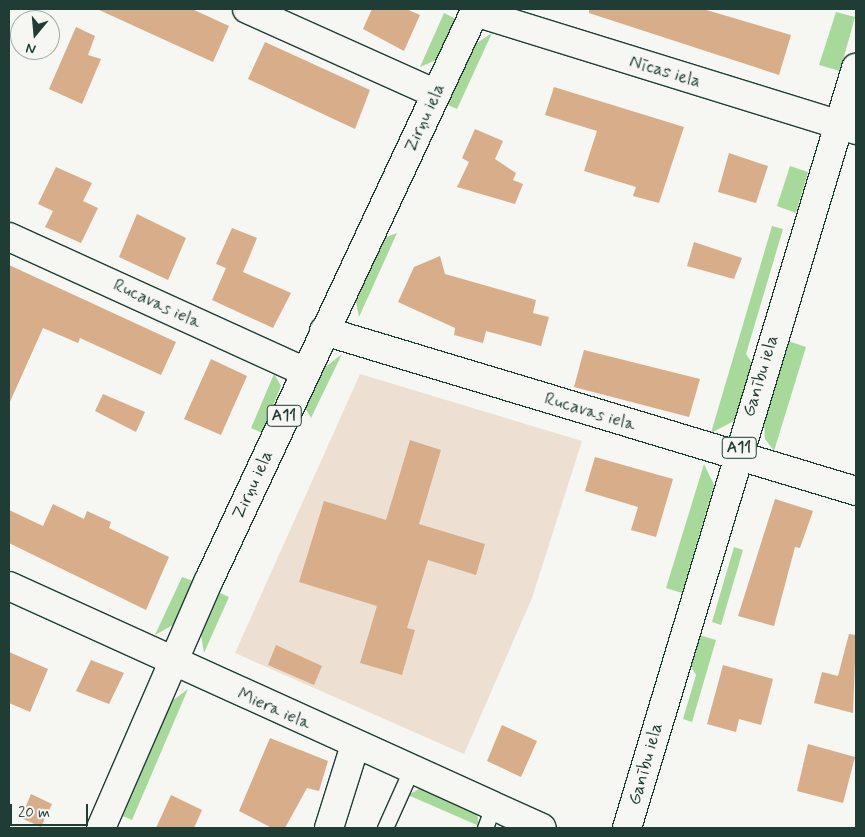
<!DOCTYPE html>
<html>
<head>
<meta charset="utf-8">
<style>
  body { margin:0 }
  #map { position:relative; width:865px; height:837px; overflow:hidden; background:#f6f6f2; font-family:Mynerve,sans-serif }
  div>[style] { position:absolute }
  .built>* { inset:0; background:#ede0d2 }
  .green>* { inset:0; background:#a7d99a }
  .building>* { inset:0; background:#d8ad89 }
  .roads { filter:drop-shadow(1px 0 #1f3d34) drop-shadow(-1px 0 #1f3d34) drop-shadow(0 1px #1f3d34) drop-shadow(0 -1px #1f3d34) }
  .service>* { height:15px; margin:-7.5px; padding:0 7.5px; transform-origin:7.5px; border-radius:7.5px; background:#f6f6f2 }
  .minor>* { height:28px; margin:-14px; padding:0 14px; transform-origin:14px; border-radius:14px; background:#f6f6f2 }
  .trunk>* { height:28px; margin:-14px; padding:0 14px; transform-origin:14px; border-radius:14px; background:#f6f6f2 }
  span { translate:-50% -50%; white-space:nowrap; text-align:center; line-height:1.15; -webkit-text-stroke:4px #f6f6f2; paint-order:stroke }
  .shield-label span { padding:1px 4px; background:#f6f6f2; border:1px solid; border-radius:4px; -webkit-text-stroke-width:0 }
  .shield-label { font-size:16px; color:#1f3d34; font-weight:700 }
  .street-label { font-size:18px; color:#1f3d34 }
  .frame { position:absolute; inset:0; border:10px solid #1f3d34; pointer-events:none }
  .north { position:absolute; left:10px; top:10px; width:50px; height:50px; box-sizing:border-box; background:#f6f6f2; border:1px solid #a0aca6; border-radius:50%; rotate:197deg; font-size:14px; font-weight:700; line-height:20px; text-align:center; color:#1f3d34 }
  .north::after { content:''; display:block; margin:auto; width:18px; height:22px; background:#1f3d34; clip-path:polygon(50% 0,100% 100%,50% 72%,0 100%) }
  .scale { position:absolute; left:10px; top:804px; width:78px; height:22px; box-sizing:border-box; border:2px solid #1f3d34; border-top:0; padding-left:6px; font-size:15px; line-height:18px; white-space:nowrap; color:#1f3d34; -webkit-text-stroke:4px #f6f6f2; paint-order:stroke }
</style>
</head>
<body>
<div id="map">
  <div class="built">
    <div style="clip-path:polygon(360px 374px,582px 441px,532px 598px,464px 754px,235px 653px)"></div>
  </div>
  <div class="green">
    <div style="clip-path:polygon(836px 12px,855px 17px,840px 71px,819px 65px)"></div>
    <div style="clip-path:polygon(444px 13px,456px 19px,436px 60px,420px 67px)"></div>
    <div style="clip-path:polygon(492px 33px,457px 109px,448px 105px,474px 45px)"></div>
    <div style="clip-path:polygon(790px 166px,808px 172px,796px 213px,777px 206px)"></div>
    <div style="clip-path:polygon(772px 226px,783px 229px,746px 354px,752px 363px,734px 421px,711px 433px)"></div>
    <div style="clip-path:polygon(397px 233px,359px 317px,356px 302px,384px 238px)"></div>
    <div style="clip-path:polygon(788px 341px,806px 347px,774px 451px,765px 439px,764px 420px)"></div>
    <div style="clip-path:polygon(342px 354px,311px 418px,305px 408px,324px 368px)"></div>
    <div style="clip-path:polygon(274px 374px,281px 386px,262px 433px,251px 428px)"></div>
    <div style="clip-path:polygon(704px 464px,714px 485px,682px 593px,666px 588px)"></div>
    <div style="clip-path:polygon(734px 547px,743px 550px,721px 625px,712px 622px)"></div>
    <div style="clip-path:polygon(182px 577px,193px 581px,173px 625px,155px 635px)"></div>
    <div style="clip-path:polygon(220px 593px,229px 597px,204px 653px,201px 635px)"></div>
    <div style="clip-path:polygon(699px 635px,716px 640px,692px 722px,683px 719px,696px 675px,690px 665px)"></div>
    <div style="clip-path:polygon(188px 689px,132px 820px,123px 816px,172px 701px)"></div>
    <div style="clip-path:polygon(421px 788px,477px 813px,479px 826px,408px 795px)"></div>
  </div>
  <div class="building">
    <div style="clip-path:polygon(97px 9px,192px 9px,229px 26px,213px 62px)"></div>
    <div style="clip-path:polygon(372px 9px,406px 9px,420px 15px,404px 51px,363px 29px)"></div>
    <div style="clip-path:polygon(589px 9px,703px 9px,791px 35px,779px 75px,589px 13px)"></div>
    <div style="clip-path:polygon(76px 27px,95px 36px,88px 55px,101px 59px,82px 104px,49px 89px)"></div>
    <div style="clip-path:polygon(265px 42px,370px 90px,355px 129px,248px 79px)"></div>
    <div style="clip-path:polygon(554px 87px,684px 127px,659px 203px,633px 196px,636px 187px,584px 171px,597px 131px,545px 115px)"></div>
    <div style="clip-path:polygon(475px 129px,503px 141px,495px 159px,516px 173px,513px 180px,523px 184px,515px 204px,457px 187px,469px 162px,462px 158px)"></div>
    <div style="clip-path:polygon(729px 153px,768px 166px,756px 203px,718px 192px)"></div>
    <div style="clip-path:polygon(56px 167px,92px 183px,83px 201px,98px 208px,81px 243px,45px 227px,53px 211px,38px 204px)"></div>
    <div style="clip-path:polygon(137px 214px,186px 238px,168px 280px,119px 257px)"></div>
    <div style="clip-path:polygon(232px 228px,257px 238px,243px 272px,291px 293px,273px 328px,212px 300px,226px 268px,216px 264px)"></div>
    <div style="clip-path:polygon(694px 242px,742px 258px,734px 279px,687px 266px)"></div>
    <div style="clip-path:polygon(440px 256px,445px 274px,536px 300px,533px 313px,549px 317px,541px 346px,486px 331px,483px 343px,454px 335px,455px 328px,398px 302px,414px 267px)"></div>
    <div style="clip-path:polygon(9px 265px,176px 342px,161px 375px,80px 338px,78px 343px,43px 328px,9px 404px)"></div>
    <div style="clip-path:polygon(584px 350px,700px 379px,689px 417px,574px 387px)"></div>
    <div style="clip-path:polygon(211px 359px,247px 376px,221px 435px,184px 419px)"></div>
    <div style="clip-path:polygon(103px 394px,145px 412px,136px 432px,95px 411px)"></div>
    <div style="clip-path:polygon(410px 440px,441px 450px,419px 524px,485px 544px,476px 575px,428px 560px,407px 628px,415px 630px,402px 675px,360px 663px,377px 606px,299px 582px,324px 501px,386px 520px)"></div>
    <div style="clip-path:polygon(595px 457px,673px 479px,656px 537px,631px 530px,638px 507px,585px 491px)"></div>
    <div style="clip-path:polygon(775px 499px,813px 511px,800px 548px,795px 547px,774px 626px,738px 616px)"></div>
    <div style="clip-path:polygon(53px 504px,84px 519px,87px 511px,111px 522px,109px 528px,169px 557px,146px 610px,9px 543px,9px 510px,43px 526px)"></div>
    <div style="clip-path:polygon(849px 634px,856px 635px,853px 713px,814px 703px,822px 672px,838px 676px)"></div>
    <div style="clip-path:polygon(276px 645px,322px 666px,314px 685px,268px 665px)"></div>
    <div style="clip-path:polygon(9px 652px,48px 669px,30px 712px,9px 703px)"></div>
    <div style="clip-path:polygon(91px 660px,124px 673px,109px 704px,76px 691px)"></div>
    <div style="clip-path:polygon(723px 665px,773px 679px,761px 725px,739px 719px,736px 732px,707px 724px)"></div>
    <div style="clip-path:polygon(502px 725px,537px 741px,521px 777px,487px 761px)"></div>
    <div style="clip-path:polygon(270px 738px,328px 761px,319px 791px,307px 788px,285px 828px,272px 828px,239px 811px)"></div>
    <div style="clip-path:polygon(808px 744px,855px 757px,843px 803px,797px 791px)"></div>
    <div style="clip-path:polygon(31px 794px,52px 804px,41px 827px,21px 818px)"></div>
    <div style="clip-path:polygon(171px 795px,202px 810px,194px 828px,156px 828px)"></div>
  </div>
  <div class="roads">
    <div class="service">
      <div style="left:385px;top:828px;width:64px;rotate:-65.9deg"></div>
      <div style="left:485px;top:828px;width:23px;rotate:-70deg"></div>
    </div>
    <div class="minor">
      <div style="left:247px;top:9px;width:207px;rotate:24.2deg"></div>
      <div style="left:475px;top:12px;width:399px;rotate:17.2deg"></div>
      <div style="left:9px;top:237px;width:325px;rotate:24.5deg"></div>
      <div style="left:324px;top:331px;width:556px;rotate:16.74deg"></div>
      <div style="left:9px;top:586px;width:585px;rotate:24.42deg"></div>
      <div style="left:329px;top:828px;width:87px;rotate:-72.6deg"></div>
    </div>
    <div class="trunk">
      <div style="left:101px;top:828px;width:270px;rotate:-66.5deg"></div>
      <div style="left:209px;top:580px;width:630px;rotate:-64.94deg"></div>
      <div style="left:627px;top:828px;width:794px;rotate:-73.23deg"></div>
    </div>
  </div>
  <div class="shield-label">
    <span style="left:284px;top:416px">A11</span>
    <span style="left:739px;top:448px">A11</span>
  </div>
  <div class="street-label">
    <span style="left:665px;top:72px;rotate:17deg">Nīcas iela</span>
    <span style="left:425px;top:118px;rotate:-65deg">Zirņu iela</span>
    <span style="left:157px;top:304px;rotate:25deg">Rucavas iela</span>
    <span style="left:761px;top:376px;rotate:-73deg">Ganību iela</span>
    <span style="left:590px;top:412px;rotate:17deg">Rucavas iela</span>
    <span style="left:253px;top:485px;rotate:-65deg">Zirņu iela</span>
    <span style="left:274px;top:709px;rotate:24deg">Miera iela</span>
    <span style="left:646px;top:764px;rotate:-74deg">Ganību iela</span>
  </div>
  <div class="frame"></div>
  <div class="north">N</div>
  <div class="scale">20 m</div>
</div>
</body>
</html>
